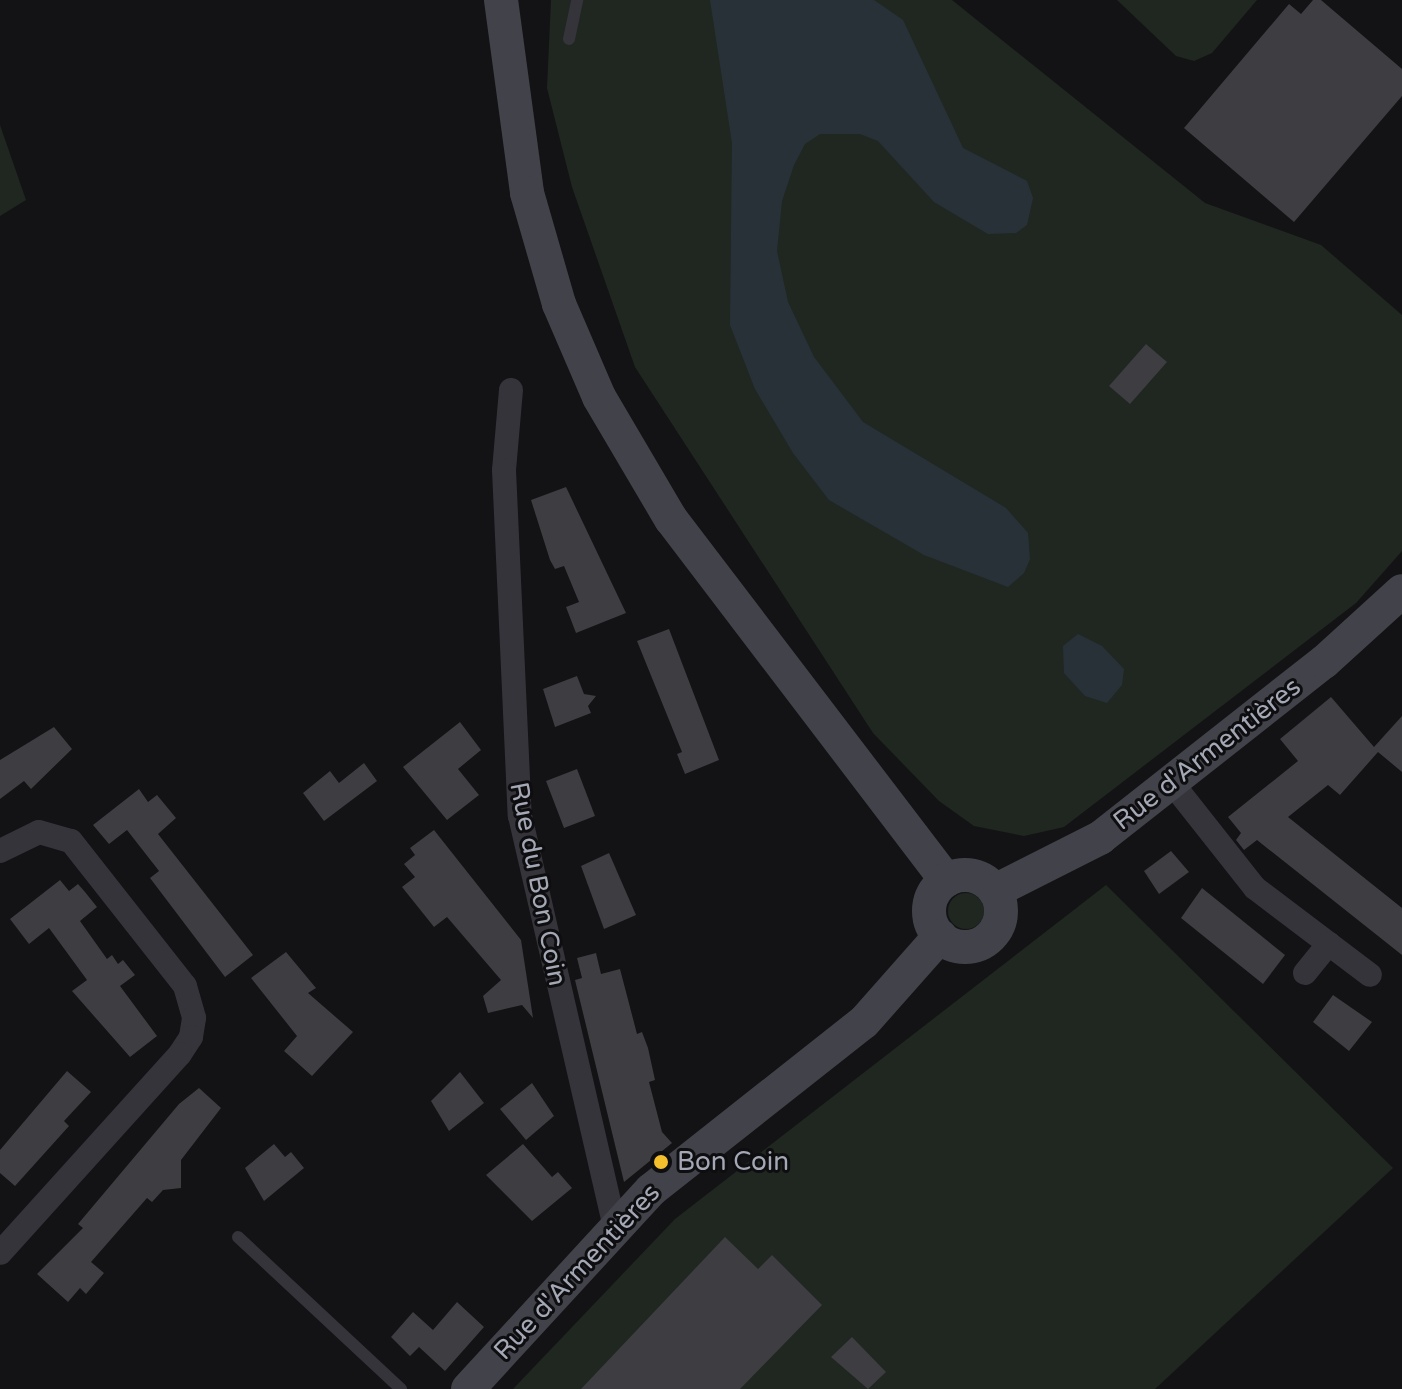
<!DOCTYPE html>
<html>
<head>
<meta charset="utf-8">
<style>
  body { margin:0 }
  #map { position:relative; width:1402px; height:1389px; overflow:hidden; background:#131315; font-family:"Varela Round",sans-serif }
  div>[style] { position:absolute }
  .green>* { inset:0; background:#1f2720 }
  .round { border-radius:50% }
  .water>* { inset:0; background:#293138 }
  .building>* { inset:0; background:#3d3d42 }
  .lane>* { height:12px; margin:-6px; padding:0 6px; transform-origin:6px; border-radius:6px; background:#34343a }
  .street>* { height:24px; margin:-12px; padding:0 12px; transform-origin:12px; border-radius:12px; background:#34343a }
  .secondary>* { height:34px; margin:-17px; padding:0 17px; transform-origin:17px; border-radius:17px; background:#42434a }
  .secondary>.ring { margin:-17px; padding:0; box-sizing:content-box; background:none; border:34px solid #42434a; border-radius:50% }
  .dots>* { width:22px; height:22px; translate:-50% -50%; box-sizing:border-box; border:4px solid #0e0e10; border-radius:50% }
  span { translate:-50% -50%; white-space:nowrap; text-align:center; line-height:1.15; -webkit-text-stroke:6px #0e0e10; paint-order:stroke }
  .street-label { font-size:26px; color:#a4a8b5 }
  .poi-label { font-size:26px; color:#a4a8b5 }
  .left { translate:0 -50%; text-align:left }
</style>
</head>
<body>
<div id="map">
  <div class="green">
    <div style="clip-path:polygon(551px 0,952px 0,1205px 203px,1321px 245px,1402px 315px,1402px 551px,1356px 603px,1064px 827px,1024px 836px,974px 826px,939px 801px,873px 733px,635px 367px,572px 187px,547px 88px)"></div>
    <div style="clip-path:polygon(1117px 0,1257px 0,1212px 53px,1194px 61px,1176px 56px)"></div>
    <div style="clip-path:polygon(0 125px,26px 200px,0 216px)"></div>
    <div style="clip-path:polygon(1106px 885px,1393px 1168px,1155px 1389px,513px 1389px,675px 1219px)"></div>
    <div class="round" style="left:948px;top:893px;width:36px;height:36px"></div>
  </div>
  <div class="water">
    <div style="clip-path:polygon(710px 0,874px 0,903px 20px,963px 148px,1027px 181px,1033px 198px,1027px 225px,1016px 233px,988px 234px,934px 202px,878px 141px,860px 134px,820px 134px,805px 144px,794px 165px,782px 201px,777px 251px,788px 302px,814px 357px,863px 422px,1006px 508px,1028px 533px,1030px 559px,1024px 573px,1008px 587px,924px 555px,829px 500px,793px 453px,755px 389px,730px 325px,732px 143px)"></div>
    <div style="clip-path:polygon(1078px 634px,1102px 646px,1124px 669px,1122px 685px,1107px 703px,1085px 696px,1064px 673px,1063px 646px)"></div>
  </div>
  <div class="building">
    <div style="clip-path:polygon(1313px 0,1321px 0,1402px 69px,1402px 96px,1294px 222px,1184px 128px,1289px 4px,1301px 14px)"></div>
    <div style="clip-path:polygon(1146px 344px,1167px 362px,1130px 404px,1109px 386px)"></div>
    <div style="clip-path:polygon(566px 487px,626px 613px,576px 633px,566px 607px,579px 602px,564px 566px,555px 569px,550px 560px,531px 500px)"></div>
    <div style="clip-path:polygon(669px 629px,719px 760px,685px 774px,677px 754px,682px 752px,637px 641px)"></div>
    <div style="clip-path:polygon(577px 676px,584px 694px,596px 696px,588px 706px,591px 713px,555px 727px,543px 689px)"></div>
    <div style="clip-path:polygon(1331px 697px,1374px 747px,1402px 716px,1402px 772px,1378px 752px,1340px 795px,1328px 785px,1288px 817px,1402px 908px,1402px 955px,1257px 840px,1244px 850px,1236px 840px,1241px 833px,1228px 817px,1298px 761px,1280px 739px)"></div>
    <div style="clip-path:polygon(460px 722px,481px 750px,458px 769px,479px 795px,447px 820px,403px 767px)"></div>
    <div style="clip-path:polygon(54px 727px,72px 749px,31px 789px,24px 781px,0 799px,0 760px)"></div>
    <div style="clip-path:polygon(364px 763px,377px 781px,324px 821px,303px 793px,330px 771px,339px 783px)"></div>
    <div style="clip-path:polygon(577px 769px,595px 816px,564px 828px,546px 781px)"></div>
    <div style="clip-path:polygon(139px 789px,148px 802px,157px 795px,176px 818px,158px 834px,253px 955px,225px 977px,150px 878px,159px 871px,127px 830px,109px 844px,93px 825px)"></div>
    <div style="clip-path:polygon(434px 830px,521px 940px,533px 1018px,522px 1005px,488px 1013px,483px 996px,501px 980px,447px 917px,434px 927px,402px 887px,415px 877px,404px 864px,415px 855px,410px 848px)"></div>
    <div style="clip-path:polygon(1171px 851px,1189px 872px,1159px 894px,1144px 871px)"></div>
    <div style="clip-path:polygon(609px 853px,636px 915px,604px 929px,581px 866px)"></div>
    <div style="clip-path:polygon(60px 880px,69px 891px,78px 884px,85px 892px,97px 907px,80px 921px,107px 959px,112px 955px,118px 964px,123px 960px,135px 975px,120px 986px,157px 1036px,130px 1057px,72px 991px,87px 980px,49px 928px,29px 944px,10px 919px)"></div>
    <div style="clip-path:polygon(1202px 888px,1285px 955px,1263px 984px,1181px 918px)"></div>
    <div style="clip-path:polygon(286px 952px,316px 988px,308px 993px,353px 1032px,312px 1076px,284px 1051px,297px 1036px,251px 978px)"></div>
    <div style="clip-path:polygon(596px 953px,601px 974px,620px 969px,637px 1034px,642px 1032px,648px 1048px,655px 1080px,649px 1082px,662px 1132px,672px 1143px,624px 1182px,575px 980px,582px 978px,577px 958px)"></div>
    <div style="clip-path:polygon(1333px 995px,1372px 1022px,1349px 1051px,1313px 1022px)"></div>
    <div style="clip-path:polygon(67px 1071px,91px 1092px,64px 1121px,69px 1126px,15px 1186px,0 1173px,0 1150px)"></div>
    <div style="clip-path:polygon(460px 1072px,484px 1103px,449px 1131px,431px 1101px)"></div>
    <div style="clip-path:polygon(532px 1083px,554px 1116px,526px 1140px,500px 1109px)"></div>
    <div style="clip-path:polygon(199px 1088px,221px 1108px,181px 1160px,181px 1188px,163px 1190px,152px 1202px,147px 1198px,91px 1262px,104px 1273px,86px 1294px,80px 1288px,68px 1302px,37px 1274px,83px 1228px,78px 1224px,179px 1104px)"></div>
    <div style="clip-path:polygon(274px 1144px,285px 1157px,291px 1152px,304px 1168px,264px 1201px,245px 1168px)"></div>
    <div style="clip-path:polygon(523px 1144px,552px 1177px,558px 1172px,572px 1188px,532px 1221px,486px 1175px)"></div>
    <div style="clip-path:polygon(725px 1237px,758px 1269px,772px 1255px,822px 1305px,740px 1389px,581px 1389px)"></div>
    <div style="clip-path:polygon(457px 1302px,484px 1327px,445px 1371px,419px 1347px,410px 1356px,391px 1337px,413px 1312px,433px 1330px)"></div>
    <div style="clip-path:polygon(852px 1337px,886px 1372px,868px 1389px,831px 1357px)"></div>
  </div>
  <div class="lane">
    <div style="left:569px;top:39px;width:40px;rotate:-78deg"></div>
    <div style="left:238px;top:1237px;width:223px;rotate:43deg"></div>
  </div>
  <div class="street">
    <div style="left:511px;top:390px;width:80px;rotate:95deg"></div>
    <div style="left:504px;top:470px;width:346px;rotate:87.4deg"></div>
    <div style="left:520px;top:816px;width:423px;rotate:77deg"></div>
    <div style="left:1172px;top:783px;width:134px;rotate:51.7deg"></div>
    <div style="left:1255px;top:888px;width:144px;rotate:37.1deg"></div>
    <div style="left:0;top:851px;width:43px;rotate:-26deg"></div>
    <div style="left:39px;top:832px;width:33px;rotate:16deg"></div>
    <div style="left:71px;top:841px;width:184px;rotate:51.8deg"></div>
    <div style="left:185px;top:986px;width:33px;rotate:74deg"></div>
    <div style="left:194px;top:1018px;width:19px;rotate:99deg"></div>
    <div style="left:191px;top:1037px;width:20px;rotate:123deg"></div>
    <div style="left:180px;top:1054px;width:268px;rotate:132.1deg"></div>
    <div style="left:1305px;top:973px;width:38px;rotate:-51deg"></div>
  </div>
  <div class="secondary">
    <div style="left:501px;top:0;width:195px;rotate:82.3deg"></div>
    <div style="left:527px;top:193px;width:116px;rotate:73.9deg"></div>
    <div style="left:559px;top:304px;width:101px;rotate:66.7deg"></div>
    <div style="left:599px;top:397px;width:142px;rotate:59.5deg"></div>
    <div style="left:671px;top:519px;width:454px;rotate:52.7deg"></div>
    <div class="ring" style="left:929px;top:875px;width:38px;height:38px"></div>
    <div style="left:995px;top:891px;width:118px;rotate:-26.8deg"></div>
    <div style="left:1100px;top:838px;width:285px;rotate:-38.2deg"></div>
    <div style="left:1324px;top:662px;width:105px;rotate:-42.3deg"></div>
    <div style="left:468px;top:1389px;width:270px;rotate:-47.4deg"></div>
    <div style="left:651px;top:1190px;width:271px;rotate:-38.3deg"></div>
    <div style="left:864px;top:1022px;width:115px;rotate:-48.5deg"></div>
  </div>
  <div class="dots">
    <div style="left:661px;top:1162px;background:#f3bf2d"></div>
  </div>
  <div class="street-label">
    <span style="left:1207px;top:754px;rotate:-38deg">Rue d'Armentières</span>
    <span style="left:538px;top:884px;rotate:79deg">Rue du Bon Coin</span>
    <span style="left:577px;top:1272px;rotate:-47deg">Rue d'Armentières</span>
  </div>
  <div class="poi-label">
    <span class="left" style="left:677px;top:1162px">Bon Coin</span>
  </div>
</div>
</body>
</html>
